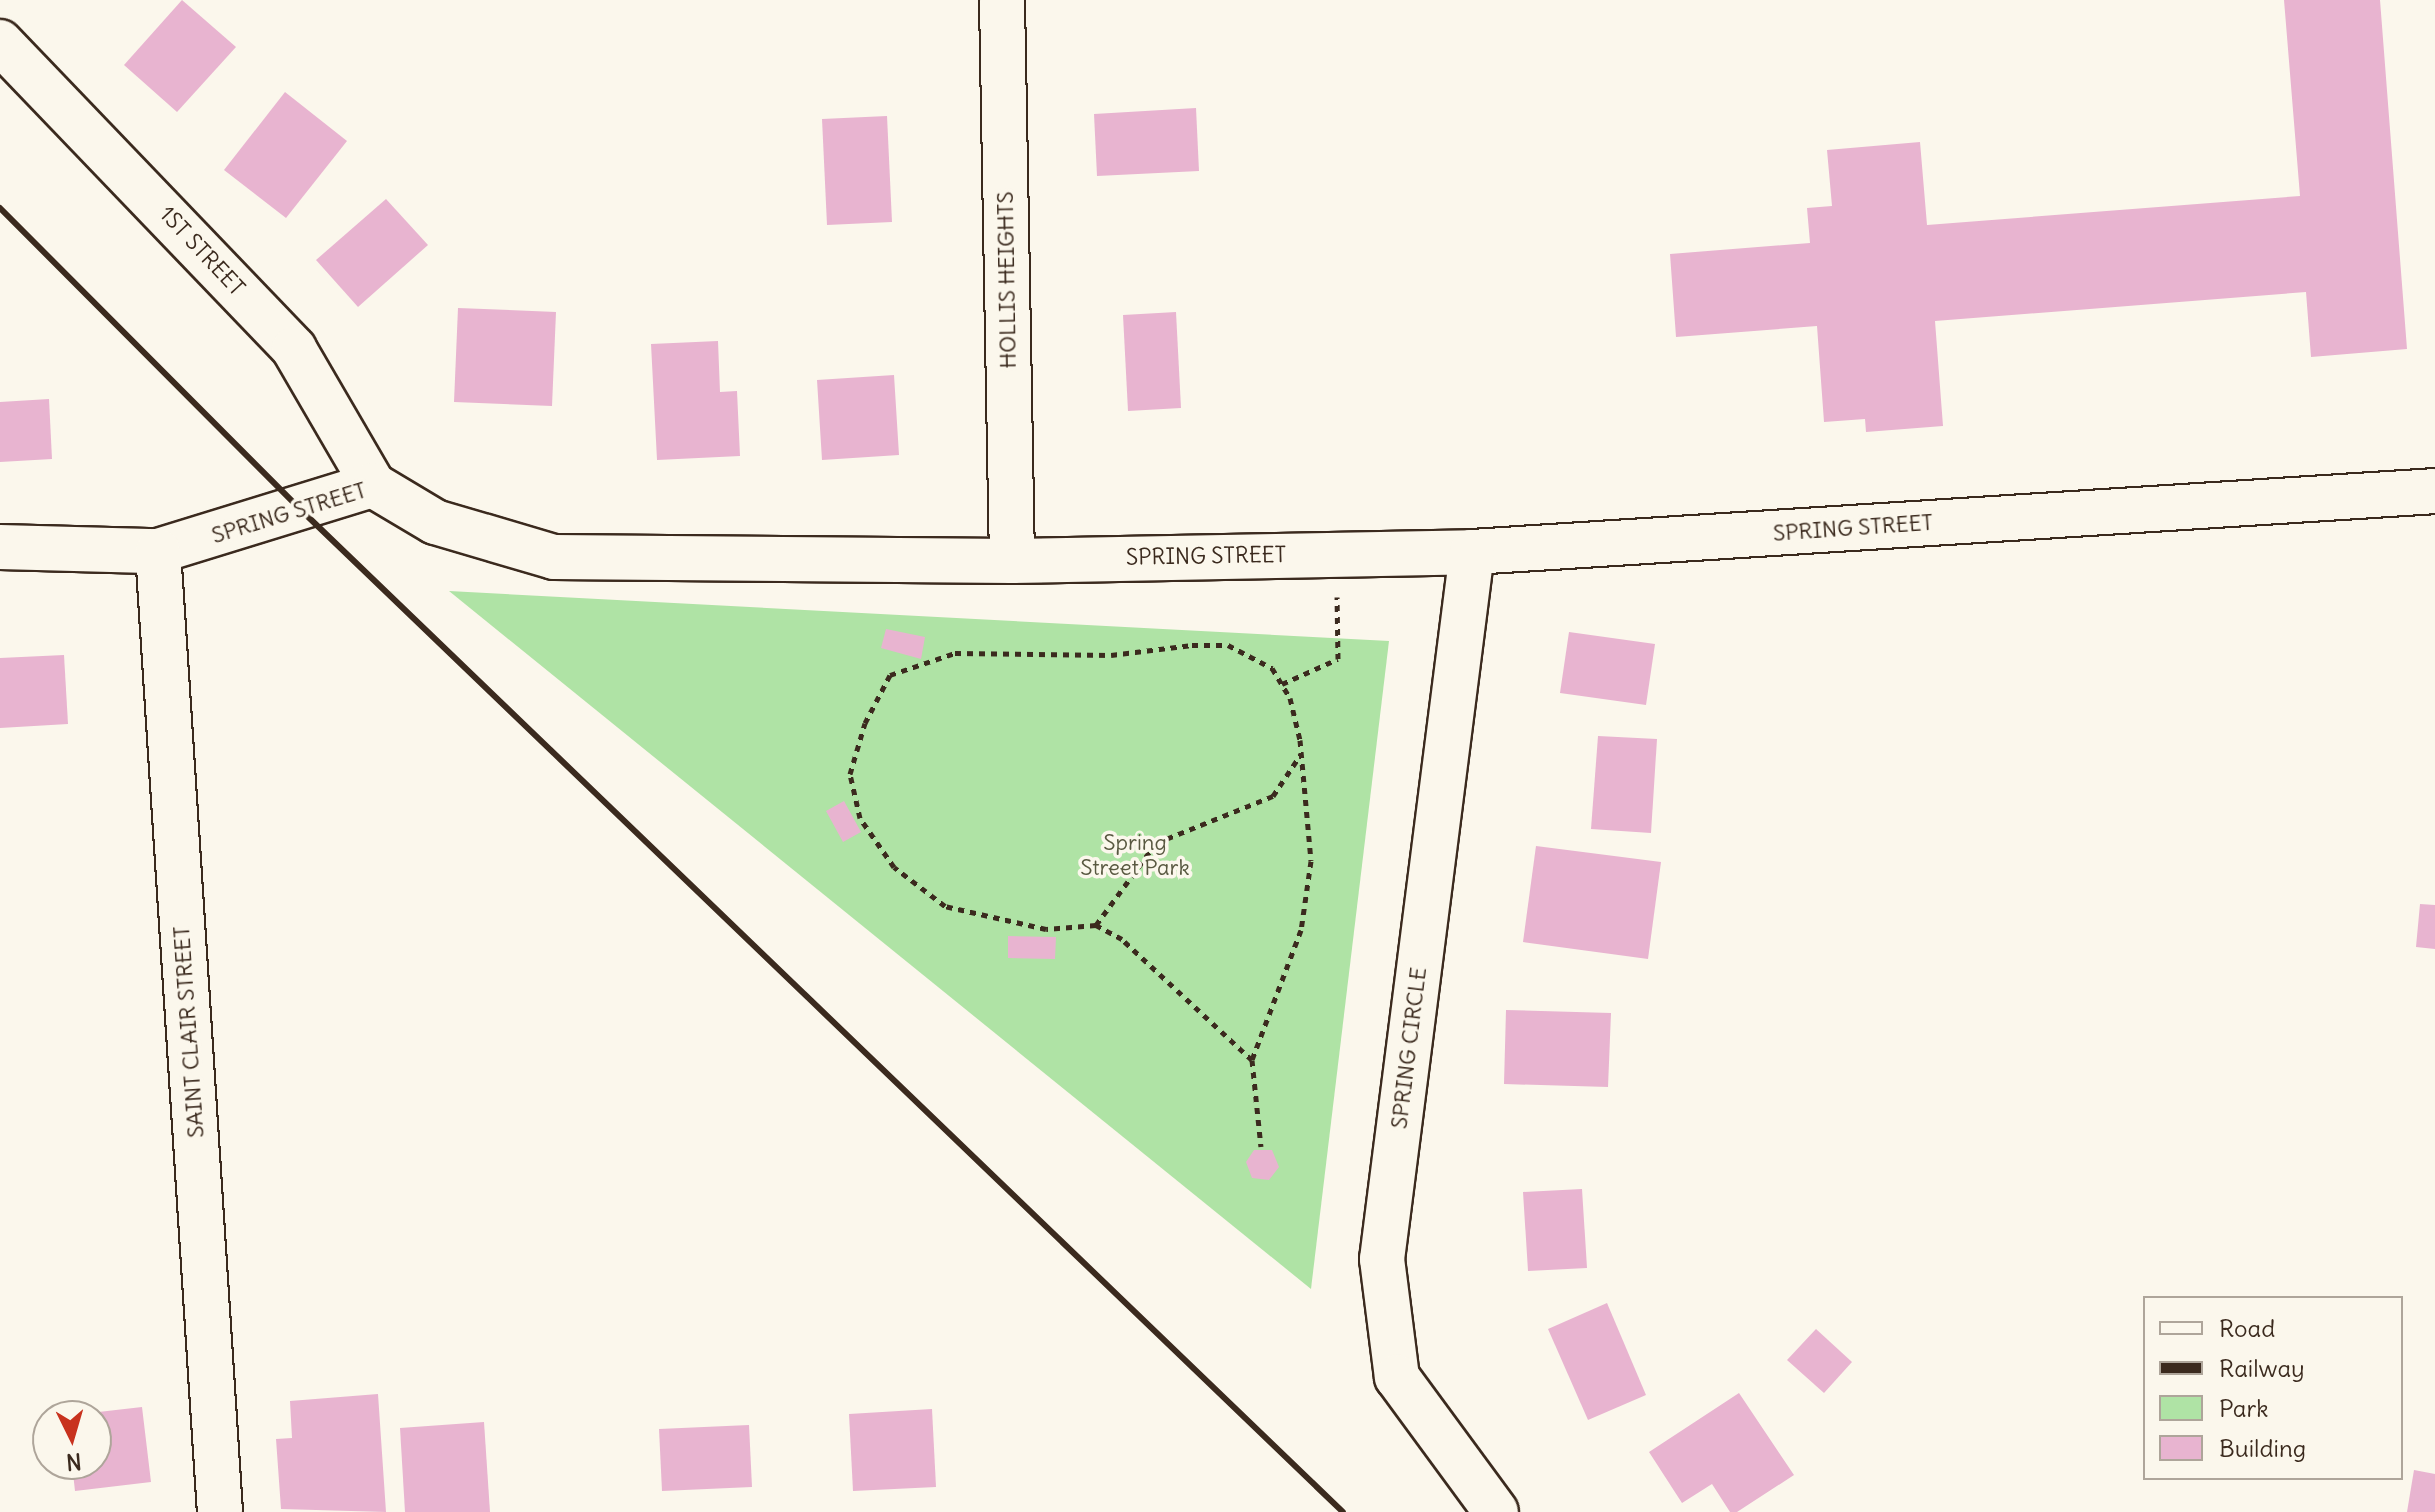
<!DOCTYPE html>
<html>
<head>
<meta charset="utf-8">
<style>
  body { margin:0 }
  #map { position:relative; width:2435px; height:1512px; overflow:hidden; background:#fbf7ec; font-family:Delius,sans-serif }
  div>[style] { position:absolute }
  .green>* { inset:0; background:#afe3a5 }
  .building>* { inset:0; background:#e8b4d0 }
  .path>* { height:5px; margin-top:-2.5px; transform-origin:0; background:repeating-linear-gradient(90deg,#3b2a1e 0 6px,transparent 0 12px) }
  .roads { filter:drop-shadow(2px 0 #3b2a1e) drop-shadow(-2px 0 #3b2a1e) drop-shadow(0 2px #3b2a1e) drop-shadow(0 -2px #3b2a1e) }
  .minor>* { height:44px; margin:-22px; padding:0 22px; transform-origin:22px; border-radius:22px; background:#fbf7ec }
  .rail>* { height:6px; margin:-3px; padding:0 3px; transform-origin:3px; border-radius:3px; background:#3b2a1e }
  span { translate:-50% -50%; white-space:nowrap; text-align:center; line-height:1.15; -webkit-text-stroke:7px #fbf7ec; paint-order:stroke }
  .street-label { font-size:22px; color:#3b2a1e }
  .park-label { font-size:22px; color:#585840 }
  .legend { position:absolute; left:2143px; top:1296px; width:260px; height:184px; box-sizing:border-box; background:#fbf7ec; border:2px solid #aea59a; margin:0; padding:10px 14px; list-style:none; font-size:24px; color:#3b2a1e }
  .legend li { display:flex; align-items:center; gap:16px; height:40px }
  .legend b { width:40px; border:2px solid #aea59a }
  .north { position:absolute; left:32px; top:1400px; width:80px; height:80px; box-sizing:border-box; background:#fbf7ec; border:2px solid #aea59a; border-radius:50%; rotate:175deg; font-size:22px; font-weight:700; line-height:32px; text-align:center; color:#3b2a1e }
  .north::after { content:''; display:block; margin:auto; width:28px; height:36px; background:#c8321e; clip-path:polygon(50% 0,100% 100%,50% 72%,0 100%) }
</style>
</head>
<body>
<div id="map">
  <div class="green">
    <div style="clip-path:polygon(449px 591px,1389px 641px,1311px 1289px)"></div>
  </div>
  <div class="building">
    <div style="clip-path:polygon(182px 0,236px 47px,177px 112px,124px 65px)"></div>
    <div style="clip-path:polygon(2284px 0,2380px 0,2407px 349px,2311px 357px,2306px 292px,1935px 321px,1943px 426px,1866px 432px,1865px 419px,1824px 422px,1817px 326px,1676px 337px,1670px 254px,1810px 243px,1807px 208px,1832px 206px,1827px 150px,1920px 142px,1927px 225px,2300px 196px)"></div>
    <div style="clip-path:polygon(285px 92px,347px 141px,286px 218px,224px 170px)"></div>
    <div style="clip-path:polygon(1196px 108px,1199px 171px,1097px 176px,1094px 114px)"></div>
    <div style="clip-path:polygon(887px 116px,892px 222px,827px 225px,822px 119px)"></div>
    <div style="clip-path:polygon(386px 199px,428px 245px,358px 307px,316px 260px)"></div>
    <div style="clip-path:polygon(458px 308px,556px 312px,552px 406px,454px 402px)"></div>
    <div style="clip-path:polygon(1176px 312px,1181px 408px,1128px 411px,1123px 315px)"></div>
    <div style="clip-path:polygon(718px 341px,720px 392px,737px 391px,740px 456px,657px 460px,651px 344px)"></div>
    <div style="clip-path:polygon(894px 375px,899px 455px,822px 460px,817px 380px)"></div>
    <div style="clip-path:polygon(49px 399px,52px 459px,0 462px,0 402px)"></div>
    <div style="clip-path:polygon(886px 629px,925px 637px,921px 659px,881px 648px)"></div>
    <div style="clip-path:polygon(1569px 632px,1655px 644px,1646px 705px,1560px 693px)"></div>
    <div style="clip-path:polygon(64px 655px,68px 724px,0 728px,0 658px)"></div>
    <div style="clip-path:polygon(1598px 736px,1657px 739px,1651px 833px,1591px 829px)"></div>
    <div style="clip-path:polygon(844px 801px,861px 832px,843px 842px,826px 811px)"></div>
    <div style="clip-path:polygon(1536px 846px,1661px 862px,1648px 959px,1523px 942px)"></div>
    <div style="clip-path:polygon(2420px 904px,2435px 905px,2435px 949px,2416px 947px)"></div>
    <div style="clip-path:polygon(1008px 936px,1056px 937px,1055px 959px,1008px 958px)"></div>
    <div style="clip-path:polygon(1506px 1010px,1611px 1013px,1608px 1087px,1504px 1084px)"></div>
    <div style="clip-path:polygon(1254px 1150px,1272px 1150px,1279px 1167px,1269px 1180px,1252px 1178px,1246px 1162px)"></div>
    <div style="clip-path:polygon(1582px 1189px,1587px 1268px,1528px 1271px,1523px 1192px)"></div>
    <div style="clip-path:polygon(1607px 1303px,1646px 1395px,1588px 1420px,1548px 1329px)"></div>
    <div style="clip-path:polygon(1816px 1329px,1852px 1362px,1824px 1393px,1787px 1360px)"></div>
    <div style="clip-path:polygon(1739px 1393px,1794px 1475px,1737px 1512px,1730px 1512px,1712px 1484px,1682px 1503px,1649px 1452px)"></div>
    <div style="clip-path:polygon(378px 1394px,386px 1512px,281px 1509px,276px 1439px,292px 1438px,290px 1401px)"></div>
    <div style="clip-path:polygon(142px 1407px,151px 1482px,75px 1491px,72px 1464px,96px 1464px,96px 1416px,81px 1414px)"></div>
    <div style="clip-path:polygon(932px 1409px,936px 1487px,853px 1491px,849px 1414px)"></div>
    <div style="clip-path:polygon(484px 1422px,490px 1512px,405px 1512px,400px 1428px)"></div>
    <div style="clip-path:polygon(749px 1425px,752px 1487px,662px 1491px,659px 1429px)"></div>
    <div style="clip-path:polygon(2414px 1470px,2435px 1474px,2435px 1512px,2407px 1512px)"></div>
  </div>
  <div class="path">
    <div style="left:1282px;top:684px;width:61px;rotate:-24.1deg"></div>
    <div style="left:1338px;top:659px;width:62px;rotate:-90.9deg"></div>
    <div style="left:1096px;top:925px;width:102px;rotate:-53.8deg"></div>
    <div style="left:1156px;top:843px;width:126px;rotate:-21.9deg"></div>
    <div style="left:1273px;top:796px;width:50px;rotate:-56.3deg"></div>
    <div style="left:1252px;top:1060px;width:178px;rotate:-137.1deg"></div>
    <div style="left:1122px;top:939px;width:30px;rotate:-152deg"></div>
    <div style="left:1096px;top:925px;width:50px;rotate:175.4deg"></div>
    <div style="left:1046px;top:929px;width:104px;rotate:-167.2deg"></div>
    <div style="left:945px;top:906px;width:64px;rotate:-142.6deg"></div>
    <div style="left:894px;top:867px;width:60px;rotate:-124.8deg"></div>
    <div style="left:860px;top:818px;width:45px;rotate:-102.8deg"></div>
    <div style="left:850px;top:774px;width:53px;rotate:-73.6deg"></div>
    <div style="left:865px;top:723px;width:54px;rotate:-62.5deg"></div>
    <div style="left:890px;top:675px;width:69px;rotate:-18.7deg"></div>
    <div style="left:955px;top:653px;width:156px;rotate:0.7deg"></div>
    <div style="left:1111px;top:655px;width:82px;rotate:-7deg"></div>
    <div style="left:1192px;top:645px;width:36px"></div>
    <div style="left:1228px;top:645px;width:50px;rotate:27.6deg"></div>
    <div style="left:1272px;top:668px;width:35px;rotate:59deg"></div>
    <div style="left:1290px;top:698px;width:43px;rotate:76.6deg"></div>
    <div style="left:1300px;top:740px;width:121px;rotate:84.8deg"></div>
    <div style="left:1311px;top:861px;width:70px;rotate:98.2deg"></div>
    <div style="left:1301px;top:930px;width:139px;rotate:110.7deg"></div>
    <div style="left:1252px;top:1060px;width:87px;rotate:84.1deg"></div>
  </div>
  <div class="roads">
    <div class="minor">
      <div style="left:1002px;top:0;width:561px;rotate:88.98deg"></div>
      <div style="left:0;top:42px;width:425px;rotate:46.2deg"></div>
      <div style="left:294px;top:349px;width:157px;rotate:59.8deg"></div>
      <div style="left:0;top:547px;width:158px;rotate:1.5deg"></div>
      <div style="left:158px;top:551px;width:225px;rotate:-17.1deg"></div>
      <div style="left:373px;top:485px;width:72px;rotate:30.8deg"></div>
      <div style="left:435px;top:522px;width:124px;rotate:16.4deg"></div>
      <div style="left:554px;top:557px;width:458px;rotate:0.5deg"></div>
      <div style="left:1012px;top:561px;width:460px;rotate:-1.1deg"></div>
      <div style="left:1472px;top:552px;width:965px;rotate:-3.62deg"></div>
      <div style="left:158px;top:551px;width:963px;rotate:86.31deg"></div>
      <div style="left:1472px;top:552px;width:713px;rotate:97.25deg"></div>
      <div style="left:1382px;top:1259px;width:119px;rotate:82.8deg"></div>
      <div style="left:1397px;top:1377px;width:167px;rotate:53.7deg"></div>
    </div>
  </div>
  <div class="rail">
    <div style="left:0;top:208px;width:428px;rotate:45.1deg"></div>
    <div style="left:302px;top:511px;width:1444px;rotate:43.88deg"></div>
  </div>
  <div class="street-label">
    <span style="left:202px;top:251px;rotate:47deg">1ST STREET</span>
    <span style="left:1007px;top:280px;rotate:-91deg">HOLLIS HEIGHTS</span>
    <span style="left:289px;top:513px;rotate:-17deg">SPRING STREET</span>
    <span style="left:1853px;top:528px;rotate:-4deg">SPRING STREET</span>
    <span style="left:1206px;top:556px;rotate:-1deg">SPRING STREET</span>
    <span style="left:189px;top:1032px;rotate:-94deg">SAINT CLAIR STREET</span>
    <span style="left:1409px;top:1048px;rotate:-83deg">SPRING CIRCLE</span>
  </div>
  <div class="park-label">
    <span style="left:1135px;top:855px">Spring<br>Street Park</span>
  </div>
  <ul class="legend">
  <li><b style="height:10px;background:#fbf7ec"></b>Road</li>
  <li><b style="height:10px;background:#3b2a1e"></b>Railway</li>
  <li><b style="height:22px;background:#afe3a5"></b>Park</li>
  <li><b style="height:22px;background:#e8b4d0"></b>Building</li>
  </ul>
  <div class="north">N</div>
</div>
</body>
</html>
